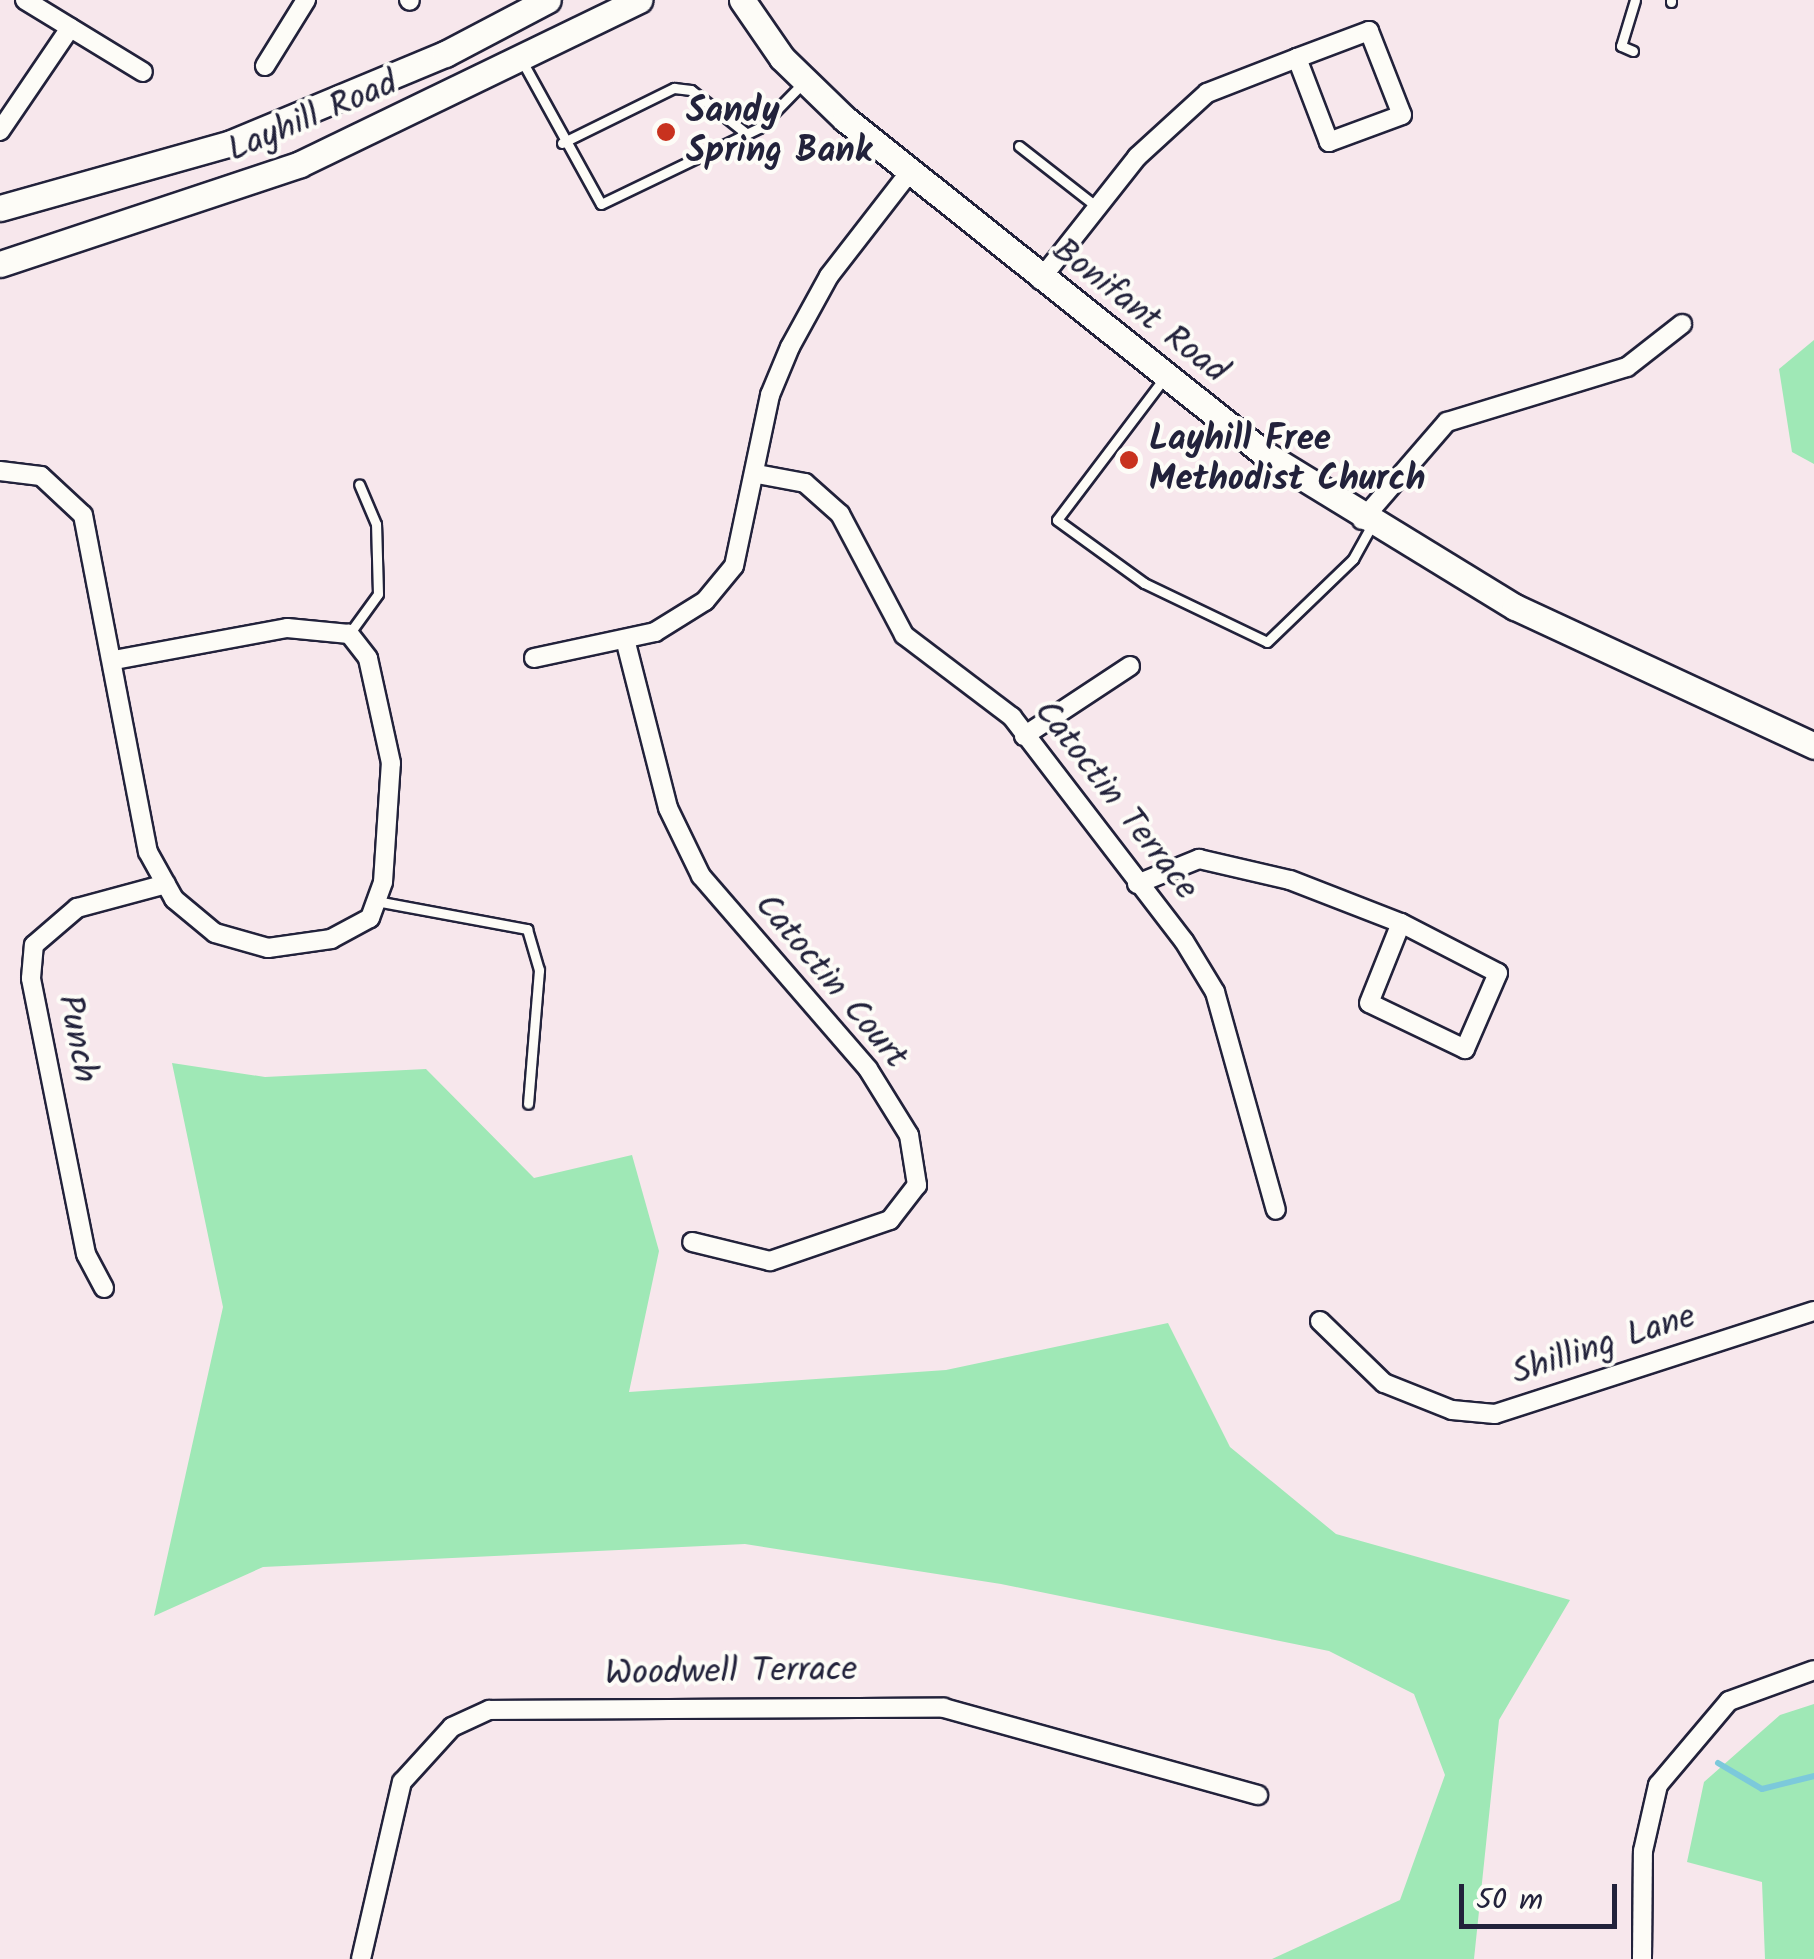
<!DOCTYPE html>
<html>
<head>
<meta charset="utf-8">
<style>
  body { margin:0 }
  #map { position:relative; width:1814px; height:1959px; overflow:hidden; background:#f7e7ec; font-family:Kalam,sans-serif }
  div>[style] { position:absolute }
  .green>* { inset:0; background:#9fe8b6 }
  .stream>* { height:6px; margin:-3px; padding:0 3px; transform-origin:3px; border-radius:3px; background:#7cc9db }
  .roads { filter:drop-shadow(2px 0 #22223b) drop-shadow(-2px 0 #22223b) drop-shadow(0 2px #22223b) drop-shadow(0 -2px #22223b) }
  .service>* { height:9px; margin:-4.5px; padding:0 4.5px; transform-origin:4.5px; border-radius:4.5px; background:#fdfcf7 }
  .minor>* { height:18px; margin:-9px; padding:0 9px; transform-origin:9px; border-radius:9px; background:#fdfcf7 }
  .secondary>* { height:25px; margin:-12.5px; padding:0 12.5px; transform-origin:12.5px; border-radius:12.5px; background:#fdfcf7 }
  .dots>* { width:28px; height:28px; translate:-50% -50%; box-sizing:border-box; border:5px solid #fdfcf7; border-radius:50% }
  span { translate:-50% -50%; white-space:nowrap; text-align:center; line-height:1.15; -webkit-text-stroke:8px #fdfcf7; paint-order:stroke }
  .poi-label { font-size:35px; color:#22223b; font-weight:700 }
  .left { translate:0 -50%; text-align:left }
  .street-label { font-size:35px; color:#22223b }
  .scale { position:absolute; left:1459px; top:1884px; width:158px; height:45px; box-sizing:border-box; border:5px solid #22223b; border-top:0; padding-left:12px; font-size:30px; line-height:35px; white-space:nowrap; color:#22223b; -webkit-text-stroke:8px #fdfcf7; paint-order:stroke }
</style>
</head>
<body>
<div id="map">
  <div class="green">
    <div style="clip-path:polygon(1814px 340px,1814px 464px,1792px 452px,1779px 369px)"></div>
    <div style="clip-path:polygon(172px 1063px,265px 1077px,426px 1069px,534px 1178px,632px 1155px,659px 1251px,629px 1392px,946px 1370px,1168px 1323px,1230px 1447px,1336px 1534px,1570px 1600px,1499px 1720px,1474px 1959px,1272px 1959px,1400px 1900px,1445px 1775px,1414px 1694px,1329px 1651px,1001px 1584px,745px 1544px,263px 1567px,154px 1616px,223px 1307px)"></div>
    <div style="clip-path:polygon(1814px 1704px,1814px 1959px,1765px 1959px,1762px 1882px,1687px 1862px,1704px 1782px,1780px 1715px)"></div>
  </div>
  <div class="stream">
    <div style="left:1718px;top:1763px;width:51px;rotate:30.6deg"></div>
    <div style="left:1762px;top:1789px;width:54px;rotate:-14deg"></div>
  </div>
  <div class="roads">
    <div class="service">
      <div style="left:1671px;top:0;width:2px;rotate:90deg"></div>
      <div style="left:1633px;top:51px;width:13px;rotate:-157deg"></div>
      <div style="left:1621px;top:46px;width:48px;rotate:-73.1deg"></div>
      <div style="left:522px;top:61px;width:163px;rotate:61.1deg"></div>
      <div style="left:601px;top:204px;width:175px;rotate:-25.7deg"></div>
      <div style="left:759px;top:128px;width:62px;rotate:-45.7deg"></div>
      <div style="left:562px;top:143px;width:125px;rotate:-26.2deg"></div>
      <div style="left:674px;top:88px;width:17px;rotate:7deg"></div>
      <div style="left:691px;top:90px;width:71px;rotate:38.2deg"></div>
      <div style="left:1019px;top:146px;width:99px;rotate:38deg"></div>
      <div style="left:1165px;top:377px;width:179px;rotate:127.1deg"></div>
      <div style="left:1057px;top:520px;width:107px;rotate:35.9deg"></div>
      <div style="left:1144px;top:583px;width:136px;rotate:25.6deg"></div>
      <div style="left:1267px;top:642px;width:120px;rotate:-44deg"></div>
      <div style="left:1353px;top:559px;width:39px;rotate:-61deg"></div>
      <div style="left:349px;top:634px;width:49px;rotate:-54.1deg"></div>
      <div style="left:378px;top:594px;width:70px;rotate:-91.6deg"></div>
      <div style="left:376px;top:524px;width:43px;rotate:-113deg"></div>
      <div style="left:376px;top:901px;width:154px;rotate:10.5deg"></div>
      <div style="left:527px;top:929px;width:43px;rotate:73.7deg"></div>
      <div style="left:539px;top:970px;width:134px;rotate:94.7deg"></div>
    </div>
    <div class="minor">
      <div style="left:25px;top:0;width:138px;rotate:31.4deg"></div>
      <div style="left:409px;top:0;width:1px;rotate:45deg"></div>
      <div style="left:265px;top:66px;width:78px;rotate:-58.2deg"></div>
      <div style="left:0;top:131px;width:125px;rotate:-55.8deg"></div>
      <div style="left:1040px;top:280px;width:157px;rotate:-51.7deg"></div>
      <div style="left:1137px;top:157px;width:95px;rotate:-42.4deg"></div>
      <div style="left:1207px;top:93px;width:97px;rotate:-21.3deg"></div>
      <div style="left:1297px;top:58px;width:77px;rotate:-20.6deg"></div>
      <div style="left:1369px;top:31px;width:90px;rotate:68.6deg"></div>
      <div style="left:1402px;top:115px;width:78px;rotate:159.7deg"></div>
      <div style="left:1329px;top:142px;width:90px;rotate:-110.9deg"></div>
      <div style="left:0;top:471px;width:41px;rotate:7deg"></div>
      <div style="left:41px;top:476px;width:57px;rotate:42.9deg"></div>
      <div style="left:83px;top:515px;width:343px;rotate:79.1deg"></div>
      <div style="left:148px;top:852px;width:54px;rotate:61deg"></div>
      <div style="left:174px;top:899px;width:53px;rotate:39.7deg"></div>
      <div style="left:215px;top:933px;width:55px;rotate:15.8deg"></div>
      <div style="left:268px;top:948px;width:64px;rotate:-8.1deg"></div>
      <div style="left:331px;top:939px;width:44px;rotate:-28.3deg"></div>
      <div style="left:370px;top:918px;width:38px;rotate:-70deg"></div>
      <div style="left:383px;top:882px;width:119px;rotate:-86.2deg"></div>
      <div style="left:391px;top:763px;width:107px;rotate:-102.4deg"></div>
      <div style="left:368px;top:658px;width:31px;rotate:-128deg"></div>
      <div style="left:349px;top:634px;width:62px;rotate:-174.5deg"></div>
      <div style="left:287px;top:628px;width:175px;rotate:169.5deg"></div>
      <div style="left:757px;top:474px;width:49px;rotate:10.6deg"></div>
      <div style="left:805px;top:483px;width:47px;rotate:41.5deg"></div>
      <div style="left:840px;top:514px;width:137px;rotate:62.1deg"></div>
      <div style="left:904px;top:635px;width:136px;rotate:37.2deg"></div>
      <div style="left:1012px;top:717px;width:282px;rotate:52.5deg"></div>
      <div style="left:1184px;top:941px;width:60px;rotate:58.7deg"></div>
      <div style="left:1215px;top:992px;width:226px;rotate:74.4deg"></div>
      <div style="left:1362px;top:520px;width:130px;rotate:-49.1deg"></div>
      <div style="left:1447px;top:422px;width:188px;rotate:-17deg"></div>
      <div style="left:1627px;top:367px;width:70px;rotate:-38deg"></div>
      <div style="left:626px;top:643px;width:170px;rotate:75.7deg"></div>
      <div style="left:668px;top:808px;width:76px;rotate:64.1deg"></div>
      <div style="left:701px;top:876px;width:255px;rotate:49.1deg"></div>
      <div style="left:868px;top:1069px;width:78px;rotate:58.2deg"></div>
      <div style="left:909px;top:1135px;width:51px;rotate:80.9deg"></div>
      <div style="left:917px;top:1185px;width:44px;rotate:127.6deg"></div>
      <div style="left:890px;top:1220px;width:127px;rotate:161.1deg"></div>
      <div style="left:770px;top:1261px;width:80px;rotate:-166.3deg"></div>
      <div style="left:534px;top:658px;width:124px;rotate:-12.1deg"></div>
      <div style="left:655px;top:632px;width:59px;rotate:-31.8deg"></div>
      <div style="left:705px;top:601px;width:45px;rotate:-50.4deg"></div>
      <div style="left:734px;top:566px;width:175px;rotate:-78.1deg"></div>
      <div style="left:770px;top:395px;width:52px;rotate:-67.4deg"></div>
      <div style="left:790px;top:347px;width:81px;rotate:-61.2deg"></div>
      <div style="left:829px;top:276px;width:130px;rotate:-52.2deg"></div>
      <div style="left:1024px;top:736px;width:127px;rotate:-33.4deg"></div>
      <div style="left:1137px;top:884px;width:67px;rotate:-22deg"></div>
      <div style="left:1199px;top:859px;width:93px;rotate:13deg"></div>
      <div style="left:1290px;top:880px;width:119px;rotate:21.2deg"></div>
      <div style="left:1401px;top:923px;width:109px;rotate:27.3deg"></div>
      <div style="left:1498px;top:973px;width:83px;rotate:113.5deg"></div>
      <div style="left:1465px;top:1049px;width:106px;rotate:-154.4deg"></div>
      <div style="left:1369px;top:1003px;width:86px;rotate:-68.2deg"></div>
      <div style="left:104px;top:1288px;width:38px;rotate:-118deg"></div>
      <div style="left:86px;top:1254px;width:281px;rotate:-101.3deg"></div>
      <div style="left:31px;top:978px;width:33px;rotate:-85deg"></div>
      <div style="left:34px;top:945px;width:57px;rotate:-40.7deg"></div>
      <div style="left:77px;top:908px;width:92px;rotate:-15.1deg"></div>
      <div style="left:1320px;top:1321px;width:89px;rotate:44.1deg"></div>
      <div style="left:1384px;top:1383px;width:73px;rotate:21.7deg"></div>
      <div style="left:1452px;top:1410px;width:43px;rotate:5.3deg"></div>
      <div style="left:1495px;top:1414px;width:335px;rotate:-17.9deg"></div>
      <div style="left:361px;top:1959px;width:182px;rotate:-77deg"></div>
      <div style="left:402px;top:1782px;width:74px;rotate:-47.7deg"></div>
      <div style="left:452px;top:1727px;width:41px;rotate:-24.7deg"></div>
      <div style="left:489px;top:1710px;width:455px;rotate:-0.3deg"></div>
      <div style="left:944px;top:1708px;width:326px;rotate:15.5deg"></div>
      <div style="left:1642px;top:1959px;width:108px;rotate:-89.5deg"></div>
      <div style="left:1643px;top:1851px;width:68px;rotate:-77.2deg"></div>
      <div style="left:1658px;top:1785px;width:110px;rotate:-49.8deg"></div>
      <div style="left:1729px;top:1701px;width:90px;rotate:-20deg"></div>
    </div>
    <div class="secondary">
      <div style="left:742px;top:0;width:70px;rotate:55.4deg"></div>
      <div style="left:782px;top:58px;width:88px;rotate:44.1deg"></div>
      <div style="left:845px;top:119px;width:537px;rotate:38.58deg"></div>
      <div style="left:1265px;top:454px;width:293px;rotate:31.5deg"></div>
      <div style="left:1515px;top:607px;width:330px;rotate:24.9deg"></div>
      <div style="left:0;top:208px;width:240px;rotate:-15.7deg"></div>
      <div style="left:231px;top:143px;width:232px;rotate:-22.6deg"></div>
      <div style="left:445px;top:54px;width:116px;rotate:-27.7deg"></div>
      <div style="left:0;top:264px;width:316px;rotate:-18.4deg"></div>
      <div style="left:300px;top:164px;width:377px;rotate:-25.8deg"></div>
    </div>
  </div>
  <div class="dots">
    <div style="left:666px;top:132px;background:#c8321e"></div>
    <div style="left:1129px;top:460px;background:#c8321e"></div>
  </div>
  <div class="poi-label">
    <span class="left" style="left:686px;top:132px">Sandy<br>Spring Bank</span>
    <span class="left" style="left:1149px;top:460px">Layhill Free<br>Methodist Church</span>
  </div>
  <div class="street-label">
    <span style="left:313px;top:118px;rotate:-23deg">Layhill Road</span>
    <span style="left:1139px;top:312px;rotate:38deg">Bonifant Road</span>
    <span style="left:1115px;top:801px;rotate:52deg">Catoctin Terrace</span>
    <span style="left:830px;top:982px;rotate:50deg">Catoctin Court</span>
    <span style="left:76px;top:1039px;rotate:79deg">Punch</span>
    <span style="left:1604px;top:1346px;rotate:-18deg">Shilling Lane</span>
    <span style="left:731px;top:1673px;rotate:-1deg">Woodwell Terrace</span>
  </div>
  <div class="scale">50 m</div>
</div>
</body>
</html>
